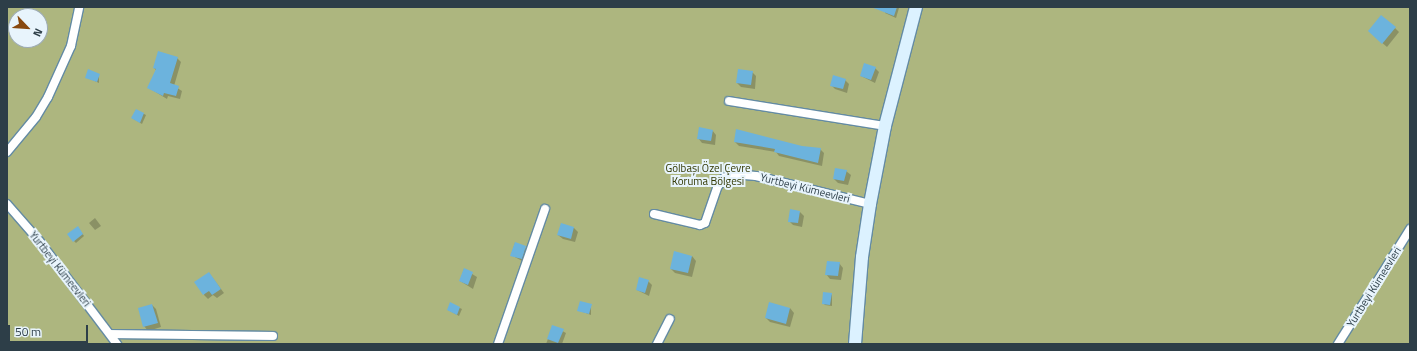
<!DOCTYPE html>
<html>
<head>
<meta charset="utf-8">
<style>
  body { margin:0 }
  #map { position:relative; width:1417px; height:351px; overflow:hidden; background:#aed8f2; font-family:"Titillium Web",sans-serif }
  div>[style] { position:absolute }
  .green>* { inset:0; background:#adb67f }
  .shadow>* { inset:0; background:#0003 }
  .building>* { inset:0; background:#6cb3dd }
  .roads { filter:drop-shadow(1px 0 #648ba3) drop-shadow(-1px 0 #648ba3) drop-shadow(0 1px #648ba3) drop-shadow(0 -1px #648ba3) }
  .street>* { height:8px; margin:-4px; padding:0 4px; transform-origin:4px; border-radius:4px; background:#fff }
  .secondary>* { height:12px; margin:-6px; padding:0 6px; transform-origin:6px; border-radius:6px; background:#dcf2ff }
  span { translate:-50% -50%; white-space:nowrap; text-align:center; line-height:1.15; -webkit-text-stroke:4px #e8f4fc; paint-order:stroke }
  .park-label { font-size:11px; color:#313700 }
  .street-label { font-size:11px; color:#2d3e48 }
  .frame { position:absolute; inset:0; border:8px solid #2d3e48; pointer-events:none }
  .north { position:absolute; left:8px; top:8px; width:40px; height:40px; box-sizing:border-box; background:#e8f4fc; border:1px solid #9dabb4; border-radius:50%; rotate:115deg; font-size:11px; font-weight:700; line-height:16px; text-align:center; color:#2d3e48 }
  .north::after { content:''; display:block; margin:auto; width:14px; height:18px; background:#88480f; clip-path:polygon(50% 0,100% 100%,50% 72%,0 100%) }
  .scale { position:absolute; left:8px; top:325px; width:80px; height:18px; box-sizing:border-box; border:2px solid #2d3e48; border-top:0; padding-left:5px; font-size:12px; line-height:14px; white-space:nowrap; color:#2d3e48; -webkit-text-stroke:3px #e8f4fc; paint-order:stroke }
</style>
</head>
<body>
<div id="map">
  <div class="green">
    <div style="clip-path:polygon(evenodd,7px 7px,1410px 7px,1410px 344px,7px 344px,7px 7px,16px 16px,40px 16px,40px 40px,16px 40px,16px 16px)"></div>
  </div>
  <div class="shadow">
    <div style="clip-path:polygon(887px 7px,899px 8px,896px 18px,885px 13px)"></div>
    <div style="clip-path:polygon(1395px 28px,1399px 32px,1387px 47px,1373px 35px)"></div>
    <div style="clip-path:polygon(177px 58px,181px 62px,174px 86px,182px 91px,180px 99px,168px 96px,167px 99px,149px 88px,157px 71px,154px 68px)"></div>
    <div style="clip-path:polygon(875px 68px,879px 72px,875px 83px,861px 76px)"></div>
    <div style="clip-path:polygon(752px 72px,756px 76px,755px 89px,741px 87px,737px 83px)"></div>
    <div style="clip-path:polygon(99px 74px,99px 83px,86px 77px)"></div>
    <div style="clip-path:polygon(845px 80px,849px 84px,847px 93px,835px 89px,831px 85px)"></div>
    <div style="clip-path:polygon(136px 110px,146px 115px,142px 124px,132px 118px)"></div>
    <div style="clip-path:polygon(712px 130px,716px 135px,715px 145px,702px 143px,698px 138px)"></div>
    <div style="clip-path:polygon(735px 142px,820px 149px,824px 153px,822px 166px,779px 156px,776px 152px,739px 146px)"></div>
    <div style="clip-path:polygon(846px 171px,851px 175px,848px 185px,838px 183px,834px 179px)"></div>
    <div style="clip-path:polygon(800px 212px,804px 216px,802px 227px,793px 225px,789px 221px)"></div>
    <div style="clip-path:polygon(95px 218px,101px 226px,95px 230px,89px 223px)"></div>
    <div style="clip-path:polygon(561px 225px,574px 228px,578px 232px,575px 242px,563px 239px,558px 235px)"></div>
    <div style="clip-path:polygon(79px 229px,84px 236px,76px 243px,74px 241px)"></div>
    <div style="clip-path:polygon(515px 243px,530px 251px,526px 263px,511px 255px)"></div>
    <div style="clip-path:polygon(692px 256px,696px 261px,692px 277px,675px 273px,671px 269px)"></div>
    <div style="clip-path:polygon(839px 263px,843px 268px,841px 280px,830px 279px,826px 274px)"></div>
    <div style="clip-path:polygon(464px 269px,477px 277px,473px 289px,460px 281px)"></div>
    <div style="clip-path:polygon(209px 273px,224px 293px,217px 298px,213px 295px,208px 299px,204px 295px)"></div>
    <div style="clip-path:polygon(648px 281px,652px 285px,649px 296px,637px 290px)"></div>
    <div style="clip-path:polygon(832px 294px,832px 306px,825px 305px,823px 303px)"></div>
    <div style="clip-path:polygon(451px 304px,462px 309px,459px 316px,448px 310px)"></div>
    <div style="clip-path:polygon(152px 305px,156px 309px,161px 327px,148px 331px,144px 326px)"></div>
    <div style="clip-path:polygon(591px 305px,591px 315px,578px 310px)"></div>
    <div style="clip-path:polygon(790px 308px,794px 313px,790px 327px,770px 322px,766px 318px)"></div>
    <div style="clip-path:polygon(553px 326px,566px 333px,562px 344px,546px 344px)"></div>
  </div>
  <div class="building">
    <div style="clip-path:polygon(871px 7px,897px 7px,894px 16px)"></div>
    <div style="clip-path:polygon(1381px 15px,1396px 27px,1382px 44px,1368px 31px)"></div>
    <div style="clip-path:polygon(158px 51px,178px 57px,170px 83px,179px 86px,176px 96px,164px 93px,163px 96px,147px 88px,156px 69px,153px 68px)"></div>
    <div style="clip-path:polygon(864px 63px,876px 67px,871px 80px,860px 76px)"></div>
    <div style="clip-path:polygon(88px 69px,100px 74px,97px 82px,85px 78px)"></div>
    <div style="clip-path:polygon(738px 69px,753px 71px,751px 85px,736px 83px)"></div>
    <div style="clip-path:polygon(833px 75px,846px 79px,843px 89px,830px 86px)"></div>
    <div style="clip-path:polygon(136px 109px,144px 113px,140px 123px,131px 118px)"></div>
    <div style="clip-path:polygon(699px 127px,713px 130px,711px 141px,697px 139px)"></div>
    <div style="clip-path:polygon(736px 129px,802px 146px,821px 148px,818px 163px,774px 152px,775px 149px,734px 142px)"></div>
    <div style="clip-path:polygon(835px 168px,847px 170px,844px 181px,833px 179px)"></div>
    <div style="clip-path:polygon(790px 209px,800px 211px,798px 223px,788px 222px)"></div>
    <div style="clip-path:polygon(561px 223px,574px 227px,571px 239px,557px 235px)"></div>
    <div style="clip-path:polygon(78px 226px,83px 234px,73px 242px,67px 234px)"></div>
    <div style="clip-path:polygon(515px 242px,526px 246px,522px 259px,510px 256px)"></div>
    <div style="clip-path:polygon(674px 251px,692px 256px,688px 273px,670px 269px)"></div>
    <div style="clip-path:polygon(827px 261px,840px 262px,838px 276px,825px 275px)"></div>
    <div style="clip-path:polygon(464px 268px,473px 272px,468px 285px,459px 281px)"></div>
    <div style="clip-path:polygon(209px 272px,221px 289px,212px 295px,209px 291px,203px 295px,194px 282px)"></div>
    <div style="clip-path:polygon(639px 277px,649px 280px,645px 293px,636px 290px)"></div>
    <div style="clip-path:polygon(823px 292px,832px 293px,830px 305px,822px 304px)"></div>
    <div style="clip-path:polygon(580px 301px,592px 304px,589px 314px,577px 311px)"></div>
    <div style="clip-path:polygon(450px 302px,460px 307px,457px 315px,447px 310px)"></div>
    <div style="clip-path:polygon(769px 302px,790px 308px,786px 324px,765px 318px)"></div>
    <div style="clip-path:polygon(152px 304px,158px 323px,143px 327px,138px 308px)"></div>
    <div style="clip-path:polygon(552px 325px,564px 329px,558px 343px,547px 339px)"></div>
  </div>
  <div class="roads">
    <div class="street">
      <div style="left:729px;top:101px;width:158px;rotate:9.1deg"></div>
      <div style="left:7px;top:152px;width:45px;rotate:-50.4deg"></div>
      <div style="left:36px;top:117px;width:23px;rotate:-59deg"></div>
      <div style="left:48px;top:97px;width:56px;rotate:-65.7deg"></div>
      <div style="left:71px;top:46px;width:40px;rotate:-78deg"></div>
      <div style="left:7px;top:204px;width:50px;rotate:49deg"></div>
      <div style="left:40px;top:242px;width:128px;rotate:53deg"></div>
      <div style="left:654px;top:214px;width:47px;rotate:13.4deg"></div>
      <div style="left:700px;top:225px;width:5px;rotate:-22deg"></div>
      <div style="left:705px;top:223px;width:39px;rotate:-71deg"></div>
      <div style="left:718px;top:186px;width:10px;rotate:-53deg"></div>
      <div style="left:724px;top:178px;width:10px;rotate:-24deg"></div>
      <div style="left:733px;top:174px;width:23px;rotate:5deg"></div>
      <div style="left:756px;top:176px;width:117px;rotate:13.8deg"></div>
      <div style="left:111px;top:334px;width:162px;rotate:0.7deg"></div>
      <div style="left:498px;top:344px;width:143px;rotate:-70.8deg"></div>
      <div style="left:657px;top:344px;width:28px;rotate:-63deg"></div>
      <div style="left:1338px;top:344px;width:136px;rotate:-57.9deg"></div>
    </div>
    <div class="secondary">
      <div style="left:855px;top:344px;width:87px;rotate:-85.4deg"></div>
      <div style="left:862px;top:257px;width:54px;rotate:-81.4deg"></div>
      <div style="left:870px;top:204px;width:79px;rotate:-79.1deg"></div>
      <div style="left:885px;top:126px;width:123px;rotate:-75.4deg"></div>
    </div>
  </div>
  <div class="park-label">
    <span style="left:708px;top:175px">Gölbaşı Özel Çevre<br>Koruma Bölgesi</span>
  </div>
  <div class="street-label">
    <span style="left:805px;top:188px;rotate:14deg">Yurtbeyi Kümeevleri</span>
    <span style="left:60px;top:269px;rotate:52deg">Yurtbeyi Kümeevleri</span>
    <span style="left:1374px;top:287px;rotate:-58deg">Yurtbeyi Kümeevleri</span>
  </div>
  <div class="frame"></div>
  <div class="north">N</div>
  <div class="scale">50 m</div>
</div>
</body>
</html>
